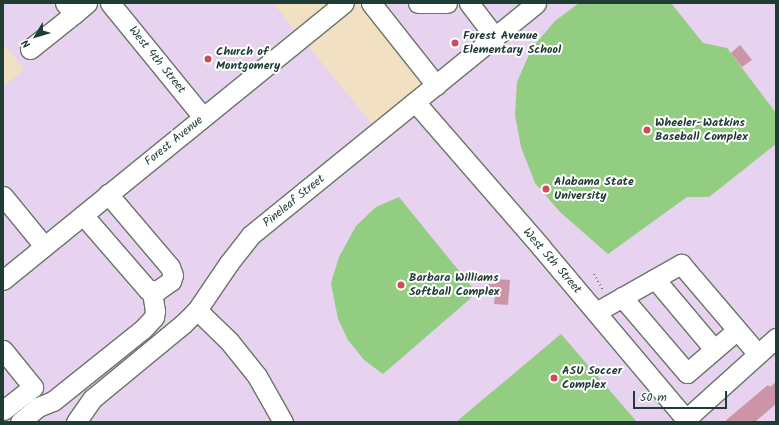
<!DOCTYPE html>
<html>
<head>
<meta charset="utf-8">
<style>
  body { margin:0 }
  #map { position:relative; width:779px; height:425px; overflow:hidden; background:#f2e0c2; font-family:Kalam,sans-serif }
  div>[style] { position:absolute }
  .built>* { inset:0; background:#e7d2ef }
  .green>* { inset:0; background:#92cd81 }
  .building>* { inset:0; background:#cd94a7 }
  .path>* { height:2px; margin-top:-1px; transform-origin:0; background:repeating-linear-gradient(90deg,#697666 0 1px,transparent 0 4px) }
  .roads { filter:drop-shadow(1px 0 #697666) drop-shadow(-1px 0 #697666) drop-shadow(0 1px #697666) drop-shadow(0 -1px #697666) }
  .minor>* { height:19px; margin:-9.5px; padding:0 9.5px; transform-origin:9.5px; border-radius:9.5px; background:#fff }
  .dots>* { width:11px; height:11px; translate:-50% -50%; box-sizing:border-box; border:2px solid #fff; border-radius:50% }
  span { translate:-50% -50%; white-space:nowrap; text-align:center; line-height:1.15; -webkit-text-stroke:4px #fff; paint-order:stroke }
  .poi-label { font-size:12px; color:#1f3d34; font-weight:700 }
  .left { translate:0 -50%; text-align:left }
  .street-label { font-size:12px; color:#1f3d34 }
  .frame { position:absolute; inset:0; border:4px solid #1f3d34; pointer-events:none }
  .north { position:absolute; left:16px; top:16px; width:40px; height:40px; -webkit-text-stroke:3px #fff; paint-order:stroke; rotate:232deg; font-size:11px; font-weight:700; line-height:16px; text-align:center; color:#1f3d34 }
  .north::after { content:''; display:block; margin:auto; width:14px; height:18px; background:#1f3d34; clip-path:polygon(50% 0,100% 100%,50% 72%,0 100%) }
  .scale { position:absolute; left:633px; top:391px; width:94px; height:18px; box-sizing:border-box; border:2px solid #1f3d34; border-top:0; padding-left:5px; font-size:12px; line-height:14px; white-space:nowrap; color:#1f3d34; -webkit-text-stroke:3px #fff; paint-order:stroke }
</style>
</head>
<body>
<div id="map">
  <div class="built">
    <div style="clip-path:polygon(3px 3px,273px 3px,381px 135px,446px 82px,382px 3px,776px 3px,776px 422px,3px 422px,3px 87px,24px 69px,3px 43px)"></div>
  </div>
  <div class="green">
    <div style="clip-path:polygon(579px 3px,671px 3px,703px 43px,727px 48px,776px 113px,776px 144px,709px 197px,687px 197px,608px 254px,560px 212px,535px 183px,521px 147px,515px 115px,517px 82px,532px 48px,555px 21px)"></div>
    <div style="clip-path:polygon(399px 197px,472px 287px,471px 298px,383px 374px,364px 360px,348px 340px,338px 319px,331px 283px,339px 257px,356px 226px,376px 207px)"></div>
    <div style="clip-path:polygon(561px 334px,637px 422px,456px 422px)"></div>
  </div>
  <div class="building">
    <div style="clip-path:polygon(740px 45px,752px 60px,742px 67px,731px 53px)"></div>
    <div style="clip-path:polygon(496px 279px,510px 280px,508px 305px,494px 304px,495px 295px,487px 295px,487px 284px,496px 284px)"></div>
    <div style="clip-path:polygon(776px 382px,776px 404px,755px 422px,724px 422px,768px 385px,770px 387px)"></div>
  </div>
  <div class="path">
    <div style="left:594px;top:274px;width:18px;rotate:61deg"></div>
  </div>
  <div class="roads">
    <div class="minor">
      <div style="left:65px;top:3px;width:14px;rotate:51deg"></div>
      <div style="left:74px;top:14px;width:17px;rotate:-40deg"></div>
      <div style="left:110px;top:3px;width:147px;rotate:50.8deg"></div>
      <div style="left:371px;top:3px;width:105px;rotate:51.6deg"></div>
      <div style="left:418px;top:3px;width:29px"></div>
      <div style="left:469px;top:3px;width:43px;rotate:52.6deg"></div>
      <div style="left:30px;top:49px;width:56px;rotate:-38.5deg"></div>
      <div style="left:415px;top:102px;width:191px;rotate:49deg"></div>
      <div style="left:540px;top:246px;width:230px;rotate:49.9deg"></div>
      <div style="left:3px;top:196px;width:65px;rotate:50.6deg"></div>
      <div style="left:83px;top:215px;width:99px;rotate:49.1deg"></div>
      <div style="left:148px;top:290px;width:10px"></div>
      <div style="left:158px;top:290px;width:16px;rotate:-35deg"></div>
      <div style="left:171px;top:281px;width:6px;rotate:-72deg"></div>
      <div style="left:173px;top:275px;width:9px;rotate:-111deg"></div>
      <div style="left:170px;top:267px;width:96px;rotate:-130.3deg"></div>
      <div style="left:655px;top:279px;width:92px;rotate:49.9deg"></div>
      <div style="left:3px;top:280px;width:439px;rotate:-39.1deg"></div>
      <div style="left:622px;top:297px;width:100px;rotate:49.5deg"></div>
      <div style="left:687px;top:373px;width:66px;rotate:-40.7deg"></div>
      <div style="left:197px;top:310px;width:45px;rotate:44.1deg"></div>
      <div style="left:229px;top:341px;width:45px;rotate:51.3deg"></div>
      <div style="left:257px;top:376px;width:53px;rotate:60.5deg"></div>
      <div style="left:596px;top:312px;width:98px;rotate:-29.5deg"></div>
      <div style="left:681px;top:264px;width:118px;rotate:49.5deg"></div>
      <div style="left:3px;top:350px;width:48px;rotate:51deg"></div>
      <div style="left:33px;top:387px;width:37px;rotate:142deg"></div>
      <div style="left:686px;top:419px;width:121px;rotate:-42deg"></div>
      <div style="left:20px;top:422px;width:23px;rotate:-40deg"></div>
      <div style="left:38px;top:407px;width:16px;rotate:-22deg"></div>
      <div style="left:53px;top:401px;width:115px;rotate:-38.7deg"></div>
      <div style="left:143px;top:329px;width:16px;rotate:-47deg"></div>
      <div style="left:154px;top:317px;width:6px;rotate:-81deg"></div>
      <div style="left:155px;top:311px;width:19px;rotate:-99deg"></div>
      <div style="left:76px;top:422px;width:28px;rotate:-55deg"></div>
      <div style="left:92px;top:399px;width:118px;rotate:-39.5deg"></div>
      <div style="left:183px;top:324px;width:20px;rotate:-45deg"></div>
      <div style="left:197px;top:310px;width:57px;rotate:-55.8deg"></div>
      <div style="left:229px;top:263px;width:36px;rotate:-52deg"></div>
      <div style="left:251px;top:235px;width:367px;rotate:-39.1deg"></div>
    </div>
  </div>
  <div class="dots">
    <div style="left:455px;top:43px;background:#d1495b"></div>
    <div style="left:208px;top:59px;background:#d1495b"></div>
    <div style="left:647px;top:130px;background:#d1495b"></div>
    <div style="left:546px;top:189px;background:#d1495b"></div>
    <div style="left:401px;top:285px;background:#d1495b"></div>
    <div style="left:554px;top:378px;background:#d1495b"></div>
  </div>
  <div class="poi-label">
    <span class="left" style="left:463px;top:43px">Forest Avenue<br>Elementary School</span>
    <span class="left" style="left:216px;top:59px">Church of<br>Montgomery</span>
    <span class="left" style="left:655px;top:130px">Wheeler-Watkins<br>Baseball Complex</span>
    <span class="left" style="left:554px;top:189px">Alabama State<br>University</span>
    <span class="left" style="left:409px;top:285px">Barbara Williams<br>Softball Complex</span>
    <span class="left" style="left:562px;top:378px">ASU Soccer<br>Complex</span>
  </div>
  <div class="street-label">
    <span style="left:157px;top:60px;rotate:51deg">West 4th Street</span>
    <span style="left:174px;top:141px;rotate:-39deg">Forest Avenue</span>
    <span style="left:294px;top:201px;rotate:-39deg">Pineleaf Street</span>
    <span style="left:552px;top:261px;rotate:49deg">West 5th Street</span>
  </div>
  <div class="frame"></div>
  <div class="north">N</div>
  <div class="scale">50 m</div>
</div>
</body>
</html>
